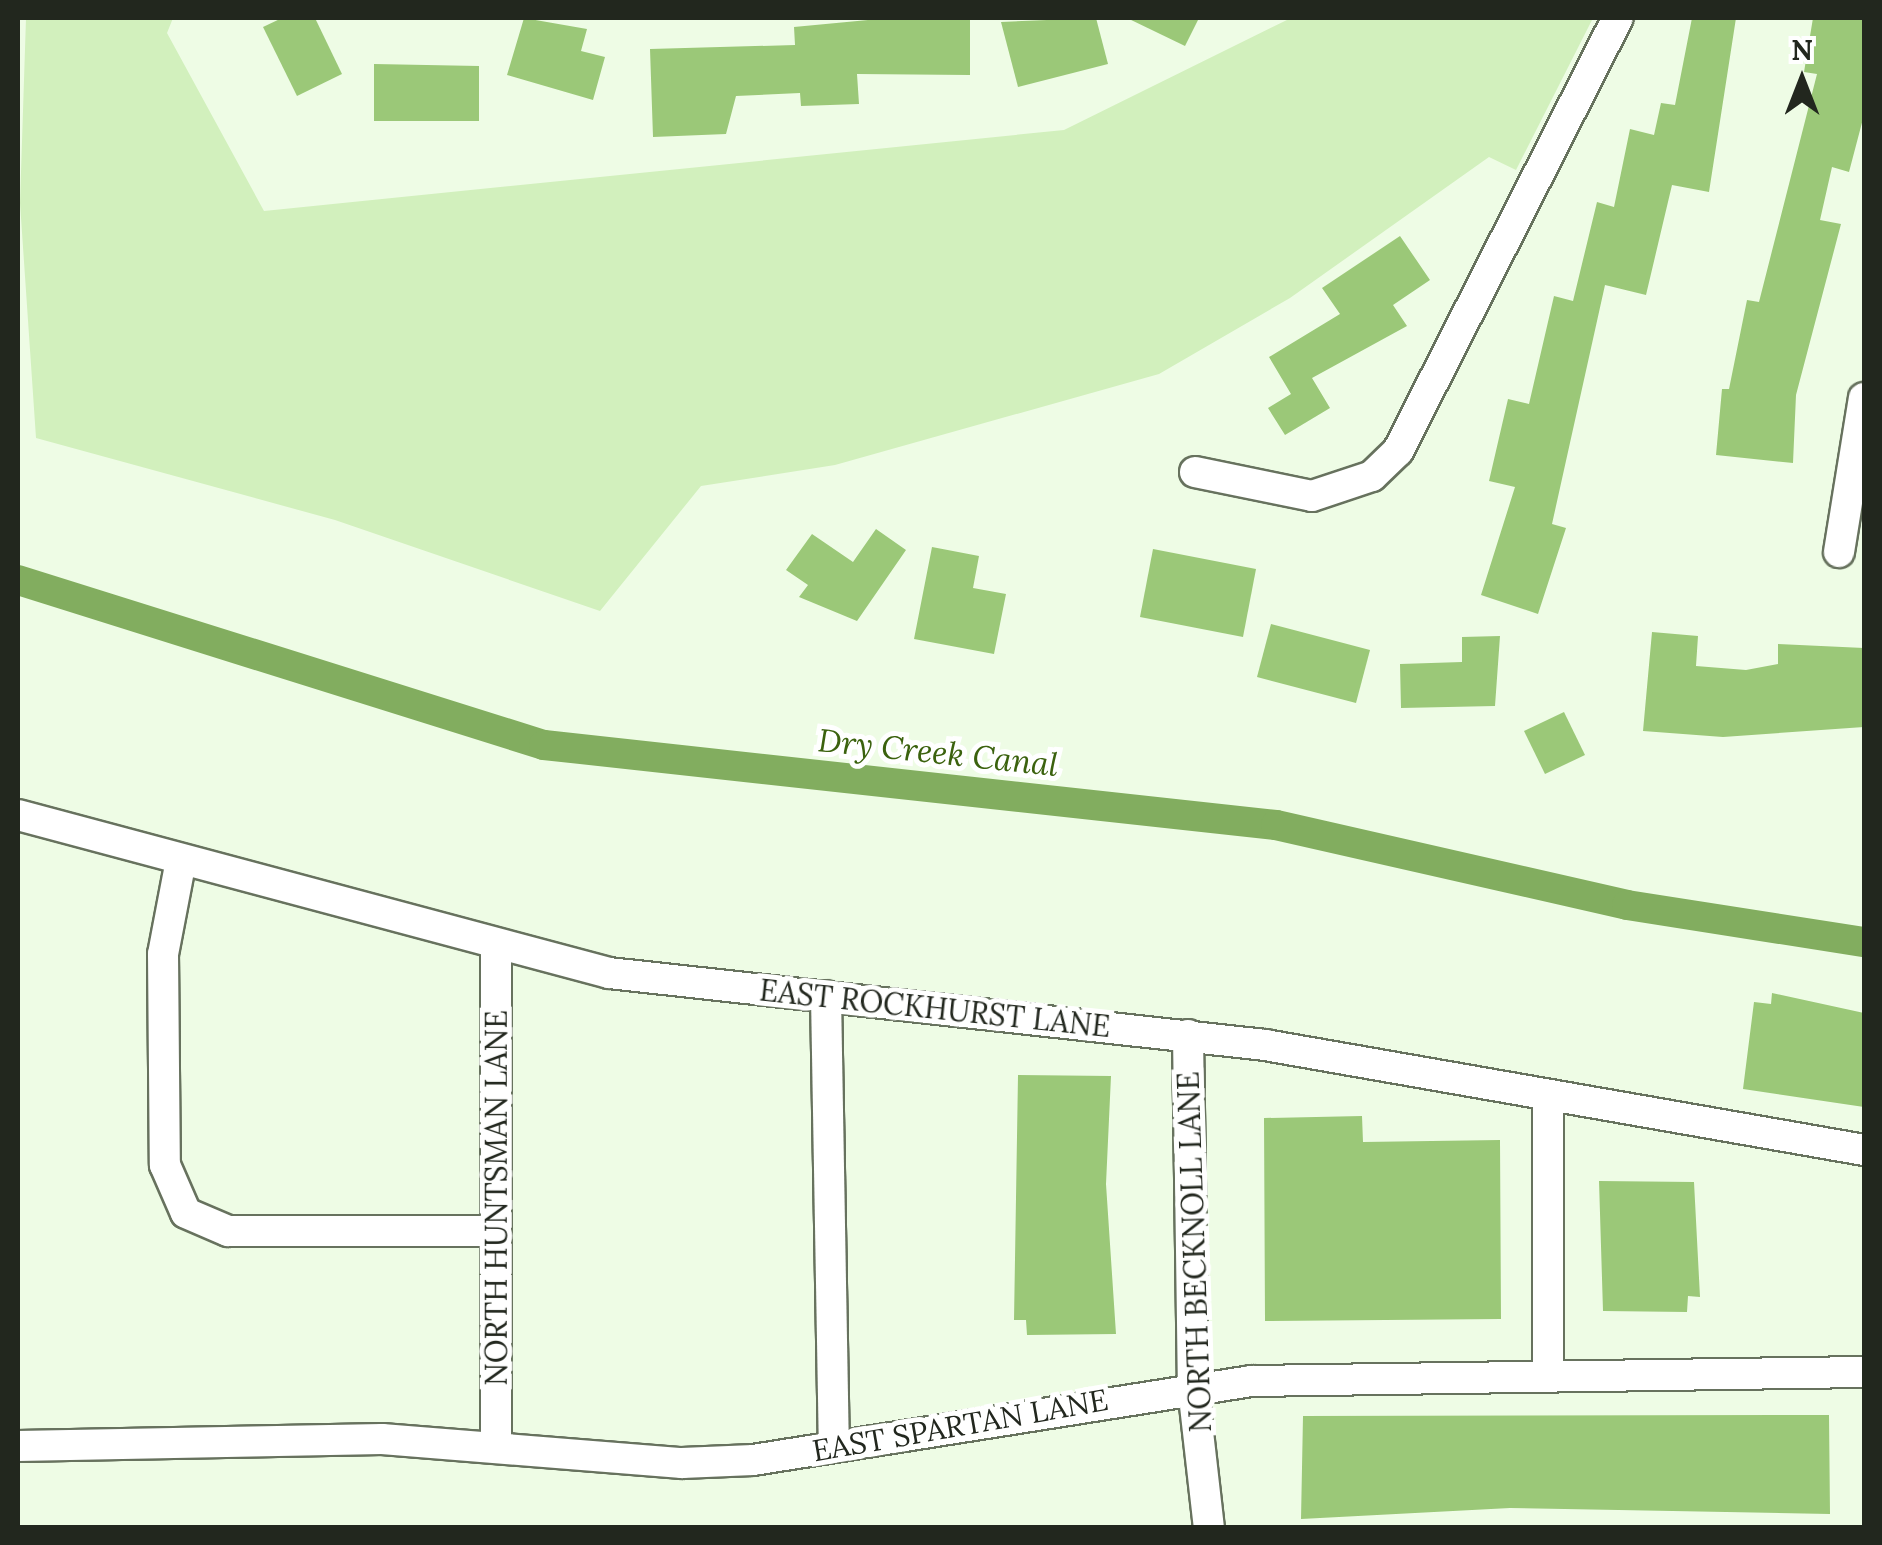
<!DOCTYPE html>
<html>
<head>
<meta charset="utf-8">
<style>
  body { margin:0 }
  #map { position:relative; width:1882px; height:1545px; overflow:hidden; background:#eefce5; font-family:Lora,serif }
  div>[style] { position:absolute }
  .green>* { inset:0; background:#d2f0bd }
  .canal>* { height:30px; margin:-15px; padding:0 15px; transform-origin:15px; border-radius:15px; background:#82ad5f }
  .building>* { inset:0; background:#9bc878 }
  .roads { filter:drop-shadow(2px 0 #67725e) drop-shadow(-2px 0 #67725e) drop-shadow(0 2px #67725e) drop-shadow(0 -2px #67725e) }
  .minor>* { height:30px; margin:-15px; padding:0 15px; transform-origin:15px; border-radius:15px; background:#fff }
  span { translate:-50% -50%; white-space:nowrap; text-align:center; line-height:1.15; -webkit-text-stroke:10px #fff; paint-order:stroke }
  .street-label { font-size:30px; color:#22271e }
  .water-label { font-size:32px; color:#3b620e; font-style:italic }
  .frame { position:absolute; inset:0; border:20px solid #22271e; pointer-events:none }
  .north { position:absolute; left:1752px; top:30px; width:100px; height:100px; -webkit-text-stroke:8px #fff; paint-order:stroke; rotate:0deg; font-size:28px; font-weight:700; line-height:40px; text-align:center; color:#22271e }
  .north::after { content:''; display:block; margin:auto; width:35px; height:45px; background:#22271e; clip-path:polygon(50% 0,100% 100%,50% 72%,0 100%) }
</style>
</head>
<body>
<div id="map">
  <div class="green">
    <div style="clip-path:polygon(26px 18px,173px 18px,167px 33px,264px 211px,1064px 130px,1291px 18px,1593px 18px,1516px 170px,1489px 157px,1290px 298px,1159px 374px,835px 465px,701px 486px,600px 611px,335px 520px,36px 438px,20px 203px)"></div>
  </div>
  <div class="canal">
    <div style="left:18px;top:580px;width:551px;rotate:17.42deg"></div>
    <div style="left:544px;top:745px;width:736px;rotate:6.24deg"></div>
    <div style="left:1276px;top:825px;width:360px;rotate:12.8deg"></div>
    <div style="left:1627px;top:905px;width:240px;rotate:8.9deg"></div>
  </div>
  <div class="building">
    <div style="clip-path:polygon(282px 18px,315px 18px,342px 74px,297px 96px,263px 27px)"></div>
    <div style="clip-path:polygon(524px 18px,587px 29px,581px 51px,605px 57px,593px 100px,507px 75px)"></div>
    <div style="clip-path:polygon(889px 18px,970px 18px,970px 75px,857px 74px,859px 104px,801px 106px,800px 93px,736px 96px,726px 134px,653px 137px,650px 49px,795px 45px,794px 27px)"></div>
    <div style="clip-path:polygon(1096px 18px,1108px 64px,1018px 87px,1001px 22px)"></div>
    <div style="clip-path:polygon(1127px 18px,1199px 18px,1185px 46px)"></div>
    <div style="clip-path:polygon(1692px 18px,1736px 18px,1709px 192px,1672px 185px,1646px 295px,1605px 285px,1552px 524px,1566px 528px,1538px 614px,1481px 595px,1515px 487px,1489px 481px,1508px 399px,1529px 404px,1554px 296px,1573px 301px,1597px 202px,1614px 207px,1630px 129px,1654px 135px,1661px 103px,1675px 105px)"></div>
    <div style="clip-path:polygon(1813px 18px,1864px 18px,1864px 115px,1849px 172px,1832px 167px,1820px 220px,1841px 224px,1796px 395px,1793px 463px,1716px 455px,1722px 389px,1729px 389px,1747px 300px,1759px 302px,1817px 74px,1804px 72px)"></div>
    <div style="clip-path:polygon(374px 64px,479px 66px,479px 121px,374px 121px)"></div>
    <div style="clip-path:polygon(1400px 236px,1430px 280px,1393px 305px,1407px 326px,1312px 378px,1330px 408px,1285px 435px,1268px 408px,1291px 394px,1269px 357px,1340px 314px,1322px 288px)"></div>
    <div style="clip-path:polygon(876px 529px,906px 550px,857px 621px,799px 597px,808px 585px,786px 570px,812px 534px,853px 562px)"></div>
    <div style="clip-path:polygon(932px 547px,979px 556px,973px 588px,1006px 594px,994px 654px,914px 639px)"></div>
    <div style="clip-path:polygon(1153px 549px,1256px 569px,1243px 637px,1140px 617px)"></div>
    <div style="clip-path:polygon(1271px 624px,1370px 650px,1356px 703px,1257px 677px)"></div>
    <div style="clip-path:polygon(1652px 632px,1698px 636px,1696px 666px,1746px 670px,1778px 664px,1778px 644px,1864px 648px,1864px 727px,1723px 737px,1643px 731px)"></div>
    <div style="clip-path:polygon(1500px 636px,1495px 706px,1401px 708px,1400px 664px,1462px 662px,1462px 637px)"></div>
    <div style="clip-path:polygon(1564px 712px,1585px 755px,1545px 774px,1524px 731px)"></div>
    <div style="clip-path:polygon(1772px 993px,1864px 1013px,1864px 1107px,1743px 1089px,1754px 1002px,1771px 1004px)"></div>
    <div style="clip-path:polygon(1018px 1075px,1111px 1076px,1106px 1184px,1116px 1334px,1027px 1335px,1026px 1320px,1014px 1320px)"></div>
    <div style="clip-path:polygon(1362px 1116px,1363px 1142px,1500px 1140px,1501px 1319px,1265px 1321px,1264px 1118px)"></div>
    <div style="clip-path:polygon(1599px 1181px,1694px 1182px,1700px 1297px,1688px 1296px,1687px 1312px,1603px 1311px)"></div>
    <div style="clip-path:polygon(1829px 1415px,1830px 1514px,1510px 1508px,1301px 1519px,1303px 1416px)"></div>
  </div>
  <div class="roads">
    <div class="minor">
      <div style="left:1195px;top:472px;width:119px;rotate:11.6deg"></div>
      <div style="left:1312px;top:496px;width:63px;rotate:-18.4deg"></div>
      <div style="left:1372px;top:476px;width:36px;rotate:-44deg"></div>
      <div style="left:1398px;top:451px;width:486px;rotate:-63.1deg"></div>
      <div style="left:1839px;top:552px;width:156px;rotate:-80.8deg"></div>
      <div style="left:18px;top:815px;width:612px;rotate:14.97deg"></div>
      <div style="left:609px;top:973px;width:660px;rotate:6.26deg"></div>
      <div style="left:1265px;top:1045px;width:608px;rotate:9.94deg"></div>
      <div style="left:181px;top:860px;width:96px;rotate:100.8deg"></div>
      <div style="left:163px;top:954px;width:211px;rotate:89.5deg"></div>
      <div style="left:165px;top:1165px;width:52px;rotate:66.4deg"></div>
      <div style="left:186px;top:1213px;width:46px;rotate:23.2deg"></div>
      <div style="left:228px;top:1231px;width:266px"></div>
      <div style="left:496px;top:949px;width:498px;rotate:90deg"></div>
      <div style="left:826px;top:996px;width:451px;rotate:89deg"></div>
      <div style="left:1188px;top:1035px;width:353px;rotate:89.2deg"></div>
      <div style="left:1193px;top:1388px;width:141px;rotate:83.5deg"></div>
      <div style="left:1548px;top:1100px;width:276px;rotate:90deg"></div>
      <div style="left:18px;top:1446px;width:364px;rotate:-1.1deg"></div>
      <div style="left:382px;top:1439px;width:301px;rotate:4.6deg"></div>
      <div style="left:682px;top:1463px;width:71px;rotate:-2.4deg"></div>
      <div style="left:753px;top:1460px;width:504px;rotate:-9.01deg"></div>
      <div style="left:1251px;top:1381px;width:613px;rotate:-0.84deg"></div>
    </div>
  </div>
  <div class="street-label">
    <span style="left:935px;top:1008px;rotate:6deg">EAST ROCKHURST LANE</span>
    <span style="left:496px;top:1198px;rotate:-90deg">NORTH HUNTSMAN LANE</span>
    <span style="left:1194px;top:1252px;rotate:-92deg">NORTH BECKNOLL LANE</span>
    <span style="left:960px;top:1425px;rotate:-10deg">EAST SPARTAN LANE</span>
  </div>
  <div class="water-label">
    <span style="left:938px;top:753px;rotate:6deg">Dry Creek Canal</span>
  </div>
  <div class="frame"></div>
  <div class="north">N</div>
</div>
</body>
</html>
